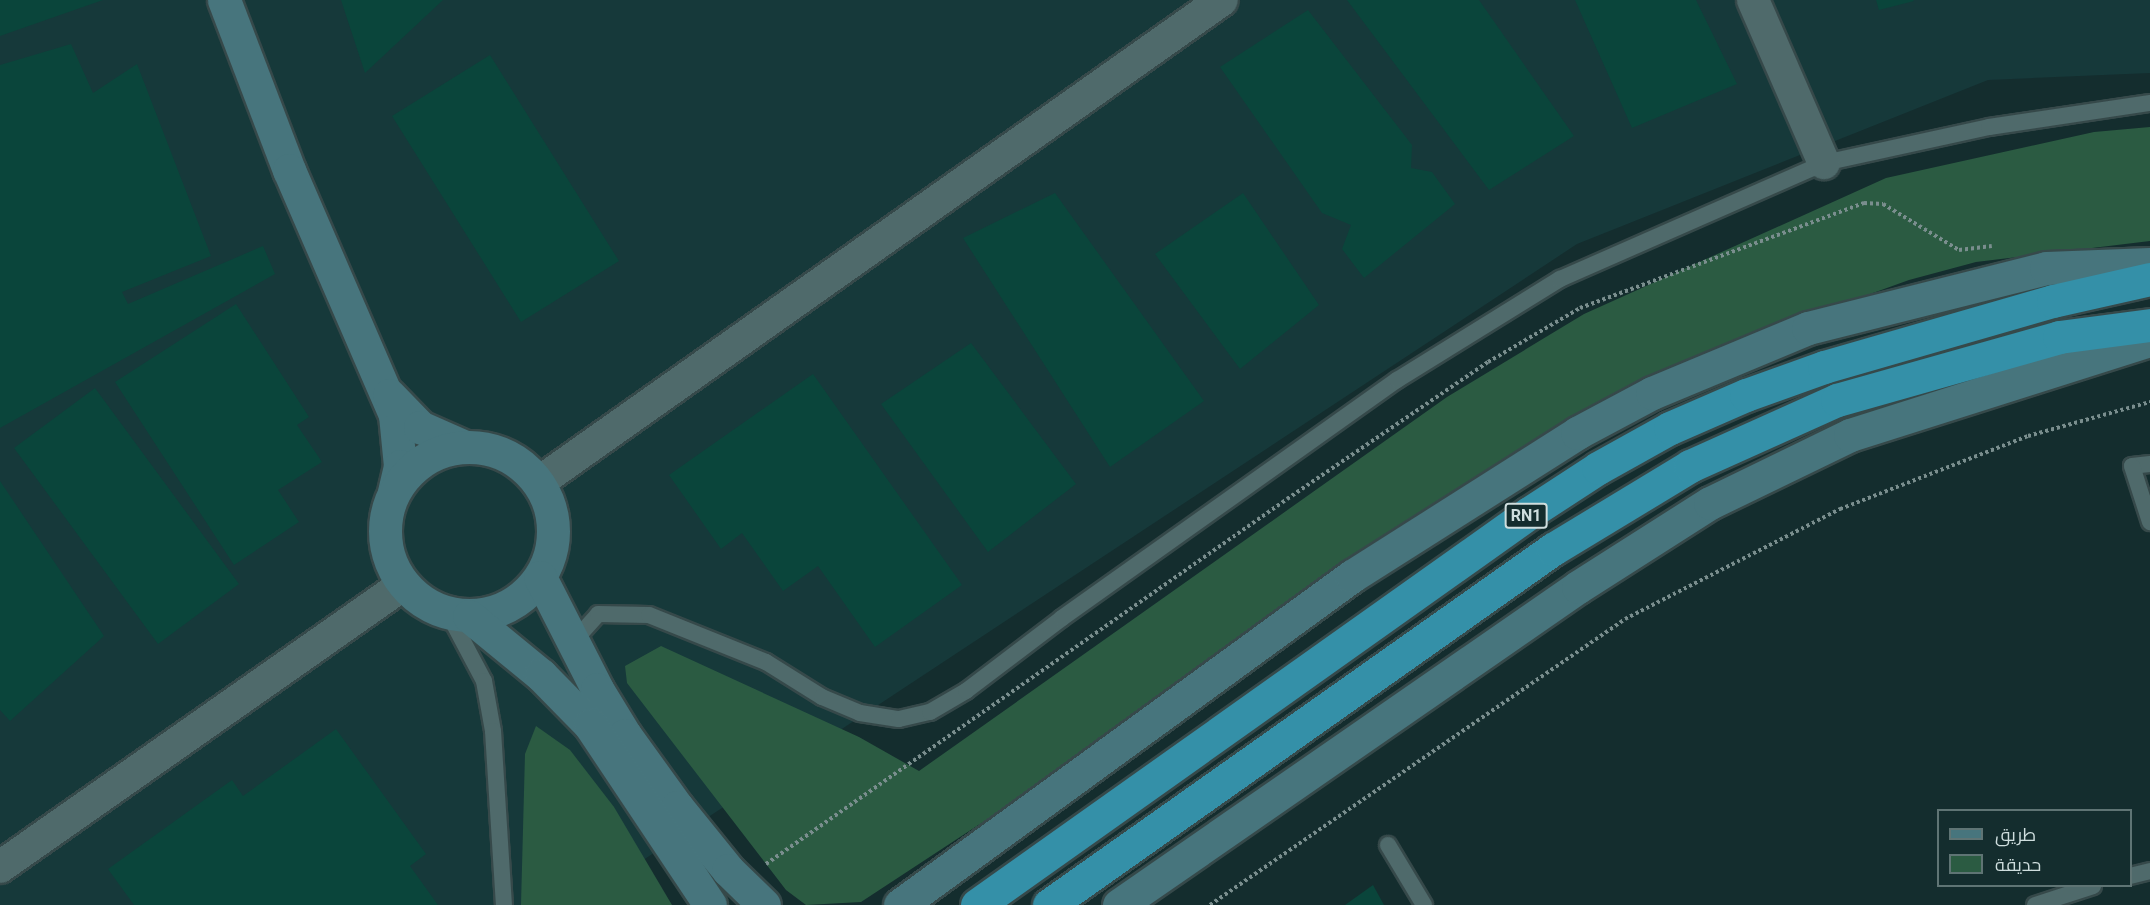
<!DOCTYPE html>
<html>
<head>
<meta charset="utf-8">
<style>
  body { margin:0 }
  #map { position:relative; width:2150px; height:905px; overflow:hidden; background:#142d2e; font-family:Roboto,Cairo,sans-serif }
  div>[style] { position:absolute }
  .built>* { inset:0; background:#16393a }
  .green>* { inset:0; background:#2b5b42 }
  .building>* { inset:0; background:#0a453b }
  .path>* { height:4px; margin-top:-2px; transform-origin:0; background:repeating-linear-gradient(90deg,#7a8e8e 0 3px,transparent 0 6px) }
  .roads { filter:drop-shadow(2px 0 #36494a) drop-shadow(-2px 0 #36494a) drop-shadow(0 2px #36494a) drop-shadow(0 -2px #36494a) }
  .lane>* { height:16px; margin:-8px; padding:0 8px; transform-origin:8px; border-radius:8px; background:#4f6a6b }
  .street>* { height:32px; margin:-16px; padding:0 16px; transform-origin:16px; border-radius:16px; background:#4f6a6b }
  .secondary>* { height:33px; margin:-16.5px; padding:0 16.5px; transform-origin:16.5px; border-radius:16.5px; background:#47757d }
  .secondary>.ring { margin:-16.5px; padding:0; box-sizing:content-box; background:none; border:33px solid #47757d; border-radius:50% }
  .highway>* { height:33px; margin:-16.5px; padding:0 16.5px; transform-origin:16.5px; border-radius:16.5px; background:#3490a8 }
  span { translate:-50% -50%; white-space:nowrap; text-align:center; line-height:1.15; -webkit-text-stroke:4.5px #142d2e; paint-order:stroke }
  .shield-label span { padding:2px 4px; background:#142d2e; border:2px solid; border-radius:4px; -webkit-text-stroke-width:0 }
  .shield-label { font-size:16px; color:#cfdede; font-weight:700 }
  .legend { position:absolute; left:1937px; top:809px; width:195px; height:78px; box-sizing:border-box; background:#142d2e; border:2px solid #5f7474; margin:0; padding:8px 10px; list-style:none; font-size:18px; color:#cfdede }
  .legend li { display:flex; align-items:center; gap:12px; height:30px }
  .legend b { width:30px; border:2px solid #5f7474 }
</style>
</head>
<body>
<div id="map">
  <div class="built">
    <div style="clip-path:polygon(0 0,2150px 0,2150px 73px,1988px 80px,1577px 244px,575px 905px,0 905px)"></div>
  </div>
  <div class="green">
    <div style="clip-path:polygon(2150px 127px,2150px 241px,1976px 262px,1909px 280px,1693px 358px,1529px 448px,1099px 746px,861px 902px,806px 905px,786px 890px,627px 683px,625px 666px,661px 646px,859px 737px,919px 771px,1447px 397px,1584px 314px,1886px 178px,2094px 132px)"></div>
    <div style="clip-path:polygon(536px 726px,570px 750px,614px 807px,672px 905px,521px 905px,525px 754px)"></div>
  </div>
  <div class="building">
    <div style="clip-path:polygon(0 0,103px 0,0 36px)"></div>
    <div style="clip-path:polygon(341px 0,443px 0,365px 73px)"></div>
    <div style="clip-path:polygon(1347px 0,1479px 0,1574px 136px,1489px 190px)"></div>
    <div style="clip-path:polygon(1575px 0,1696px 0,1737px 84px,1632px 128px)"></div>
    <div style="clip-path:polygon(1876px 0,1913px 0,1914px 1px,1879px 10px)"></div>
    <div style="clip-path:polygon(1308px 10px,1412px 145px,1411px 168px,1432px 172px,1455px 204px,1364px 278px,1342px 249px,1351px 225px,1322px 213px,1220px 67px)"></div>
    <div style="clip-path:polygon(71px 44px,93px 93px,137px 64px,211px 256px,122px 292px,128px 304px,263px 246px,275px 274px,0 428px,0 65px)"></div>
    <div style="clip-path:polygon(490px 55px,619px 261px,521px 322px,392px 116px)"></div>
    <div style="clip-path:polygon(1055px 193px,1204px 401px,1110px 467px,963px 238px)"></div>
    <div style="clip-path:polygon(1243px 193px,1319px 305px,1240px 369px,1155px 254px)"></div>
    <div style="clip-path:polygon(236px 304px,309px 417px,297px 425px,322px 462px,278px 490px,299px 522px,234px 565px,115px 382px)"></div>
    <div style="clip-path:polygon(971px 343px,1076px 484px,988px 552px,881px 404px)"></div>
    <div style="clip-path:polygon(813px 374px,962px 585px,875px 647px,818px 566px,783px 591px,742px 533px,721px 549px,669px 475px)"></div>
    <div style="clip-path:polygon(95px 388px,239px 584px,158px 644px,14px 448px)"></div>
    <div style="clip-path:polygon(0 481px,104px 636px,10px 721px,0 710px)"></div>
    <div style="clip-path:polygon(336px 729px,426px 854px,410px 866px,438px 905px,134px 905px,108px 869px,232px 780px,243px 796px)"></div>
    <div style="clip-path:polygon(1373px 885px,1384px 905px,1345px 905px)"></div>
  </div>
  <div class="path">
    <div style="left:766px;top:864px;width:636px;rotate:-35.01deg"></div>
    <div style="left:1287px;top:499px;width:243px;rotate:-34.3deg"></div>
    <div style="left:1488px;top:362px;width:107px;rotate:-30.4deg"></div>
    <div style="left:1580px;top:308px;width:303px;rotate:-20.3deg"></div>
    <div style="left:1864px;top:203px;width:19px;rotate:3deg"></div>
    <div style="left:1883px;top:204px;width:89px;rotate:31.2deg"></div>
    <div style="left:1959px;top:250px;width:33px;rotate:-7deg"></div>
    <div style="left:1210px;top:905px;width:504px;rotate:-34.57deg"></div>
    <div style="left:1625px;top:619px;width:242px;rotate:-27.1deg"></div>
    <div style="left:1840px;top:509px;width:202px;rotate:-21.2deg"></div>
    <div style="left:2028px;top:436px;width:127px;rotate:-15.6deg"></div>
  </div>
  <div class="roads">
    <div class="lane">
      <div style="left:2150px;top:464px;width:18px;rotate:174deg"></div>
      <div style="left:2132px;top:466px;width:59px;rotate:72.2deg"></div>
      <div style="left:448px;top:613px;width:77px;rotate:62.1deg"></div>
      <div style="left:484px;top:681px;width:51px;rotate:79.8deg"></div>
      <div style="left:493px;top:731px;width:174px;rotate:86.4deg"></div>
      <div style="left:574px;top:641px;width:36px;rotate:-48deg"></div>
      <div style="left:598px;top:614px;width:51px;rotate:1.1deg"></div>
      <div style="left:649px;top:615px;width:126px;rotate:21.9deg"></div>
      <div style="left:766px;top:662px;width:66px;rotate:32deg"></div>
      <div style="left:822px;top:697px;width:41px;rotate:22.8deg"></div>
      <div style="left:860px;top:713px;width:39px;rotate:9deg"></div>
      <div style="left:899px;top:719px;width:32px;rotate:-13deg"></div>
      <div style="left:930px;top:712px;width:42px;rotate:-30.3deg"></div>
      <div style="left:966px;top:691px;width:121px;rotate:-37.2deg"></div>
      <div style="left:1062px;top:618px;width:411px;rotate:-35.4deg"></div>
      <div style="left:1397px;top:380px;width:192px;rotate:-31.8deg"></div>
      <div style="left:1560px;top:279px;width:288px;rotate:-23.7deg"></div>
      <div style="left:1824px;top:163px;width:169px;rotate:-12.3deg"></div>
      <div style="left:1989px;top:127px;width:163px;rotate:-8.5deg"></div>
      <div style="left:1388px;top:845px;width:70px;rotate:59deg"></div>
      <div style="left:2130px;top:876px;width:21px;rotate:-14deg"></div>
      <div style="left:2035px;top:905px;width:61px;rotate:-18.1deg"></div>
    </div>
    <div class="street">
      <div style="left:1753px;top:0;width:178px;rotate:66.5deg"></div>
      <div style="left:538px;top:483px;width:837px;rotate:-35.23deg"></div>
      <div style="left:0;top:867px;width:492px;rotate:-35deg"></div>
    </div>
    <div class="secondary">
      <div style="left:224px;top:0;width:182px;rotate:69.1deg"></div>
      <div style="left:289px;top:170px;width:267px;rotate:66.6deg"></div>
      <div style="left:395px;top:415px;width:51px;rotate:84.4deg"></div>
      <div style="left:400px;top:466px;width:26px;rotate:103deg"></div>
      <div style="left:389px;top:395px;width:45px;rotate:45.9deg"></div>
      <div style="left:420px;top:427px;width:49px;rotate:24deg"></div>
      <div class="ring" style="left:385px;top:447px;width:135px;height:135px"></div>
      <div style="left:540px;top:577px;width:126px;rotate:63deg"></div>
      <div style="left:597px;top:689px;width:54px;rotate:58.7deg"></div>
      <div style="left:625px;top:735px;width:89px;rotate:54.2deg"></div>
      <div style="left:677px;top:807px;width:81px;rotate:51deg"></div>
      <div style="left:728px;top:870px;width:50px;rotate:44.2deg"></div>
      <div style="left:469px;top:616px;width:93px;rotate:39.3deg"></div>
      <div style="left:541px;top:675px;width:70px;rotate:45.6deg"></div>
      <div style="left:590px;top:725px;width:216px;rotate:56.3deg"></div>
      <div style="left:900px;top:905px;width:559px;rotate:-36.05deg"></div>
      <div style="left:1352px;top:576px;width:267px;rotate:-32.4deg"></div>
      <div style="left:1577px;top:433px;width:85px;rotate:-28.1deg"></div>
      <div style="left:1652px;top:393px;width:169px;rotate:-22.6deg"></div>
      <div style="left:1808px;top:328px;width:245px;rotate:-14.1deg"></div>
      <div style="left:2046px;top:268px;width:104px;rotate:-2.2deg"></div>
      <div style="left:1119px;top:905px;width:558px;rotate:-34.71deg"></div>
      <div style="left:1578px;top:587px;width:156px;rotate:-32.5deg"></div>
      <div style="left:1710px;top:503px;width:156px;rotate:-25.9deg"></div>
      <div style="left:1850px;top:435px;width:315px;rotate:-17.6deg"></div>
    </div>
    <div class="highway">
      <div style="left:977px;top:905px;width:677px;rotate:-35.38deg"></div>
      <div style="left:1529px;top:513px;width:82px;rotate:-33.1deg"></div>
      <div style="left:1598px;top:468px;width:82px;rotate:-29.1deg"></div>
      <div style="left:1670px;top:428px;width:83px;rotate:-23.5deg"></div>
      <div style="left:1746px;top:395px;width:83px;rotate:-19.7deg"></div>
      <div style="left:1824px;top:367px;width:238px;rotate:-16.1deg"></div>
      <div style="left:2053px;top:301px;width:99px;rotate:-12.8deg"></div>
      <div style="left:1049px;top:905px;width:617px;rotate:-35.24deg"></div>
      <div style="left:1553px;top:549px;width:160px;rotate:-31.2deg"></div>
      <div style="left:1690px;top:466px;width:161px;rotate:-24.2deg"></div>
      <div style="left:1837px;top:400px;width:231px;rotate:-15.8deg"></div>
      <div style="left:2059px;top:337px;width:92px;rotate:-7.5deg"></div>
    </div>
  </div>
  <div class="shield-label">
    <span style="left:1526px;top:516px">RN1</span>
  </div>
  <ul class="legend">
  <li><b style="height:8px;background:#47757d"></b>طريق</li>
  <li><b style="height:16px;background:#2b5b42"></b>حديقة</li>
  </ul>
</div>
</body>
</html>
